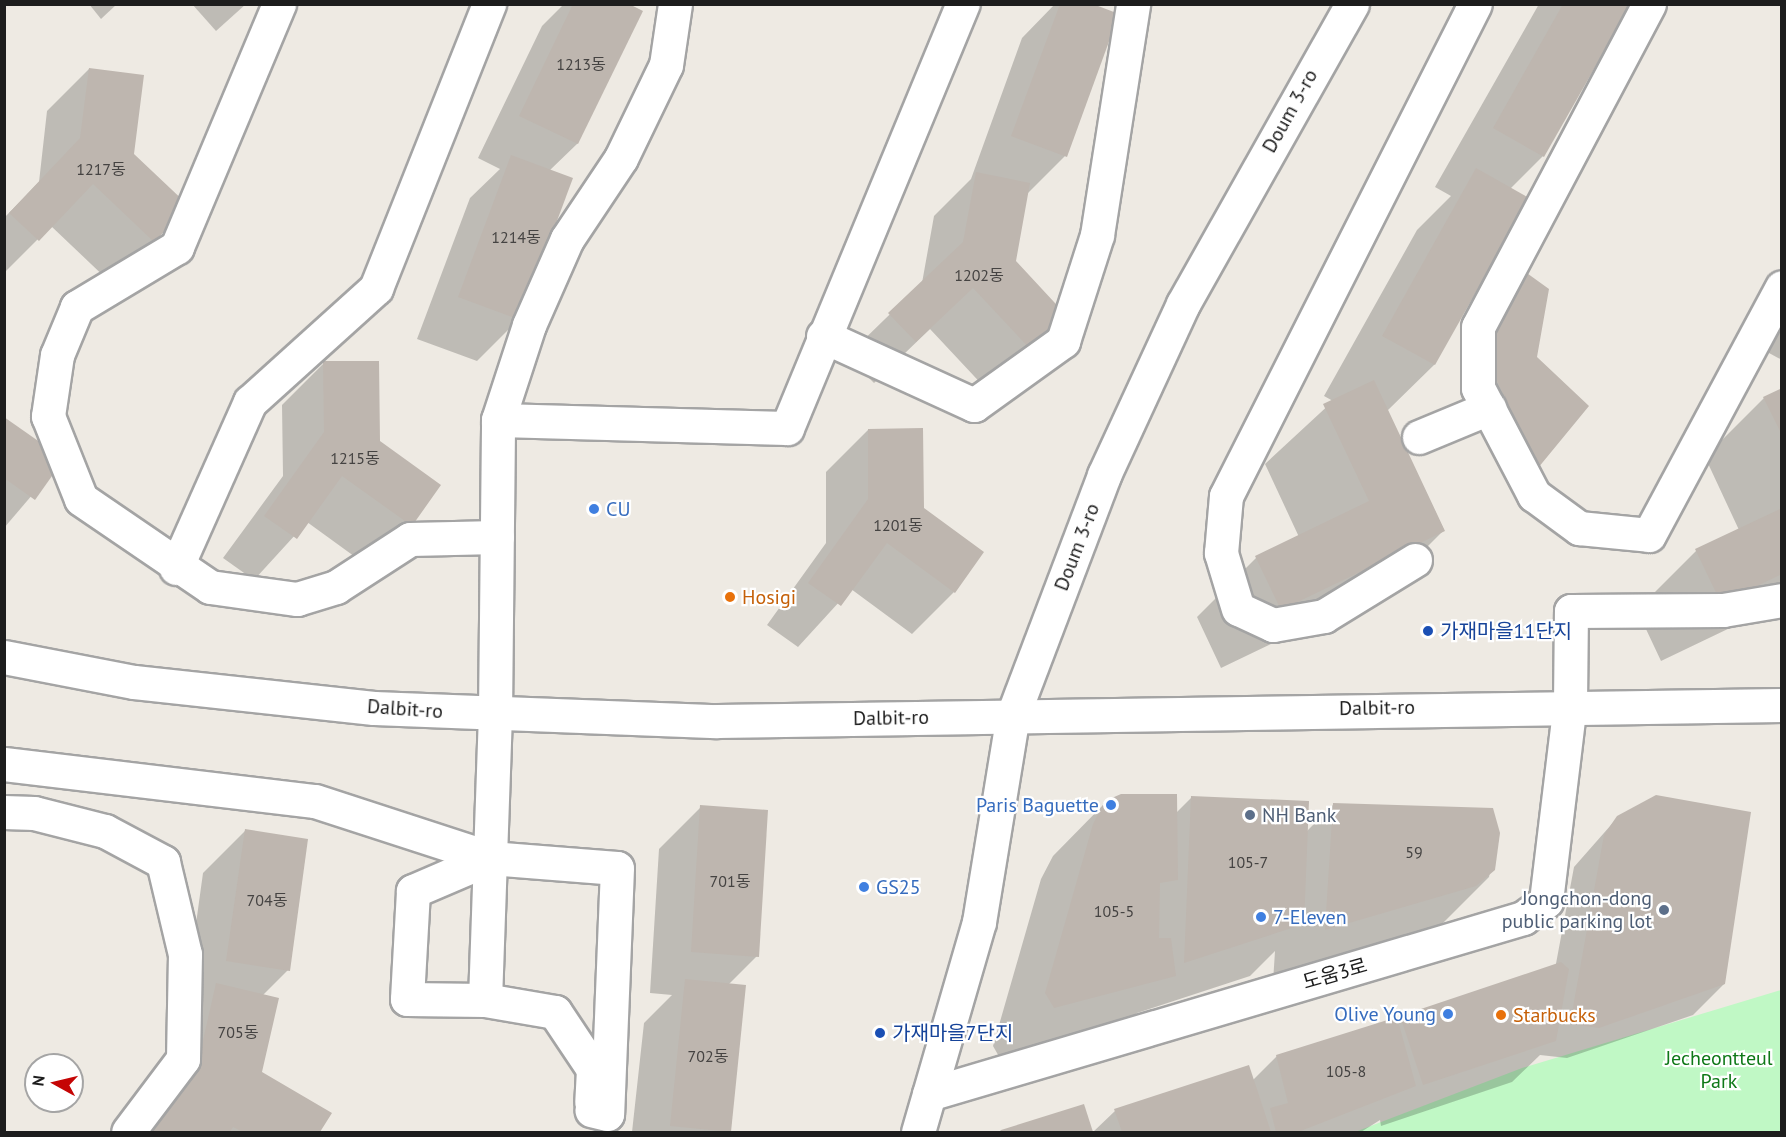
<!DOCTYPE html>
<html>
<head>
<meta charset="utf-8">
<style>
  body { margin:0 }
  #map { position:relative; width:1786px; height:1137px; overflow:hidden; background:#eeeae3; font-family:"PT Sans","Noto Sans KR",sans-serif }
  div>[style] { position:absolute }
  .park>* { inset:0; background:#c0f8c5 }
  .shadow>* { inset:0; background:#0003 }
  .building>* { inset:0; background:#beb6af }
  .roads { filter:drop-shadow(2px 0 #a4a4a4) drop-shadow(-2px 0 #a4a4a4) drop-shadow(0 2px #a4a4a4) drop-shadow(0 -2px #a4a4a4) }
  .minor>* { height:33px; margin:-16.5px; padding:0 16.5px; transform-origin:16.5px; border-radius:16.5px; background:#fff }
  .dots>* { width:16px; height:16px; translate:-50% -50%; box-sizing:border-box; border:3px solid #fff; border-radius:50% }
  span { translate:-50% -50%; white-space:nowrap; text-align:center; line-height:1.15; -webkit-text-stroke:4.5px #fff; paint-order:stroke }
  .number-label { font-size:16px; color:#454342 }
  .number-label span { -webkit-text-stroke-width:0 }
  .street-label { font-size:20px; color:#1d1d1d }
  .shop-label { font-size:20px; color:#366cbe }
  .left { translate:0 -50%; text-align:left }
  .right { translate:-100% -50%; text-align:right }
  .food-label { font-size:20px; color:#c56008 }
  .transit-label { font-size:20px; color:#164399 }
  .service-label { font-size:20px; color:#4e5e75 }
  .park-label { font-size:20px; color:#0e7817 }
  .frame { position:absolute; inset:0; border:6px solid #1d1d1d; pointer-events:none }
  .north { position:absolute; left:24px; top:1053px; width:60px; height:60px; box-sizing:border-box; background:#fff; border:2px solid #a5a5a5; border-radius:50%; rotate:278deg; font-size:16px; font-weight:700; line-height:24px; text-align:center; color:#1d1d1d }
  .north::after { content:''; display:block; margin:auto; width:21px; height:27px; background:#c50505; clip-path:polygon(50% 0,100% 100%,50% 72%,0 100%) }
</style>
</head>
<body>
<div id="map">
  <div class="park">
    <div style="clip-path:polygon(1781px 990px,1781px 1132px,1355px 1132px,1522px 1068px)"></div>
  </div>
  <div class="shadow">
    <div style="clip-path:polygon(89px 4px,117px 4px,101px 19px)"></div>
    <div style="clip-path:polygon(192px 4px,246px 4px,216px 31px)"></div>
    <div style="clip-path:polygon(564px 4px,625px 4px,641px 12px,577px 144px,549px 171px,519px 319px,477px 361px,417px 339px,470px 198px,500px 169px,478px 158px,542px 26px)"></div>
    <div style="clip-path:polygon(1055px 4px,1089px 4px,1065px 156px,1027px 194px,1015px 262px,1065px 316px,988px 391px,930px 329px,874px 383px,847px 356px,922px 283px,934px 216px,971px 179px,1022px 38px)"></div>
    <div style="clip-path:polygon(1539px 4px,1629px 4px,1543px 156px,1510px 189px,1527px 199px,1434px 365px,1387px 411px,1444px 530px,1384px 590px,1221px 668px,1197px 617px,1256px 558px,1299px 537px,1265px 464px,1333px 401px,1324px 396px,1417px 230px,1451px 196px,1435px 187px)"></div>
    <div style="clip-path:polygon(89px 69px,133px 154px,187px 206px,111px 283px,51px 226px,4px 273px,4px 218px,39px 182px,47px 111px)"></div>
    <div style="clip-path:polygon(1782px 306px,1782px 360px,1758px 347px)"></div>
    <div style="clip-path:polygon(1535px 357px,1537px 467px,1483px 376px)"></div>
    <div style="clip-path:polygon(324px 363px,378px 442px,410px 525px,369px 567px,307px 522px,254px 580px,223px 558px,283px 476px,282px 405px)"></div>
    <div style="clip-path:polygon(1782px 390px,1782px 603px,1661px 661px,1637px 610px,1696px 551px,1739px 530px,1705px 457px,1764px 398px)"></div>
    <div style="clip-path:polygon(4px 419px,62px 460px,4px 528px)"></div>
    <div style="clip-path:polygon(868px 430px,922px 508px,954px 592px,912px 634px,851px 589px,798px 647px,767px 625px,826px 543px,826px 472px)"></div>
    <div style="clip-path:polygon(1192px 797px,1306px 832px,1334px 804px,1492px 810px,1498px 833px,1489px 877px,1436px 930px,1273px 982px,1275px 951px,1250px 976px,1137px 1013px,1122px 1028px,1001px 1060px,993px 1046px,1041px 879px,1053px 856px,1106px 802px,1176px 813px)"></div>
    <div style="clip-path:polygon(701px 807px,757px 956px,728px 985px,730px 1132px,632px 1132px,644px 1023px,672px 995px,650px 993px,659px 849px)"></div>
    <div style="clip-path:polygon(1618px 817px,1724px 984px,1693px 1015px,1567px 1058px,1540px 1055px,1512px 1082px,1381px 1126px,1380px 1120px,1361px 1132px,1093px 1132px,1115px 1111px,1253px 1080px,1277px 1056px,1555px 969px,1574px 867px)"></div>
    <div style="clip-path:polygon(245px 831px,288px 970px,263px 995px,260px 1073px,330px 1114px,319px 1132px,138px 1132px,185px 1003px,203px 873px)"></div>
    <div style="clip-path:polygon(1083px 1106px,1091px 1132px,1001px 1132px,1002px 1131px)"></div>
  </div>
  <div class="building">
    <div style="clip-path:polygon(573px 4px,629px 4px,643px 11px,578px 144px,519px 116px)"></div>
    <div style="clip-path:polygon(1060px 4px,1093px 4px,1119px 14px,1067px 157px,1011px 136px)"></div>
    <div style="clip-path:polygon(1563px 4px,1631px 4px,1544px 157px,1493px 128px)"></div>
    <div style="clip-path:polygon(89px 68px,144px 75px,134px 154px,189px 206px,154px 242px,93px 184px,39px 241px,9px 213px,80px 138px)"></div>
    <div style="clip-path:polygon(511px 155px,573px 178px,520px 320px,458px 297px)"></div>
    <div style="clip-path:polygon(1476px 168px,1529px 198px,1435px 365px,1382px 336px)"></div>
    <div style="clip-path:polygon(976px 172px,1030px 183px,1016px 261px,1067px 316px,1031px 350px,973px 288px,916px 342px,888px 313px,963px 242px)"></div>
    <div style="clip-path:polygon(1520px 268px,1549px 289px,1537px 357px,1589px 406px,1538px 468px,1491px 368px,1491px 334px)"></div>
    <div style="clip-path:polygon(323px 361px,379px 361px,380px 441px,441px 485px,412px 526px,342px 476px,297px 539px,264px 516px,324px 432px)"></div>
    <div style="clip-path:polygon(1374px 380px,1445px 531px,1281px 610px,1255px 556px,1369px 501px,1323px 404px)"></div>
    <div style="clip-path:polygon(1782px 388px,1782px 435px,1763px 397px)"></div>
    <div style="clip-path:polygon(4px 417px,64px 459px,35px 500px,4px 478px)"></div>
    <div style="clip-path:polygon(923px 428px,924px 508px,984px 552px,955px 593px,887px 543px,841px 606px,808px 583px,868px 499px,868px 429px)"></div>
    <div style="clip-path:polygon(1782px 508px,1782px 574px,1721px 603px,1695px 549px)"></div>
    <div style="clip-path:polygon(1121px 794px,1177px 794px,1178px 880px,1160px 883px,1159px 938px,1171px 938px,1176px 976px,1054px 1008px,1045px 993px,1093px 824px,1105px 801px)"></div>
    <div style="clip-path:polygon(1656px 795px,1751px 812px,1725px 984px,1599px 1028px,1570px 1024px,1604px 835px,1617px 816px)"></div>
    <div style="clip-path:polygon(1191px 796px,1309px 801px,1304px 924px,1184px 963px)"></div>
    <div style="clip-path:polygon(1333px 803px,1493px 808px,1500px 833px,1495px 870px,1476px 886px,1325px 930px)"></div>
    <div style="clip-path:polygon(700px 805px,768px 810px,759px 957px,691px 952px)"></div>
    <div style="clip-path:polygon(245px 829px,308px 839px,290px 971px,226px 961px)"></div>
    <div style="clip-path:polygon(1561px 962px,1569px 969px,1556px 1041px,1423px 1085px,1400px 1016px)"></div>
    <div style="clip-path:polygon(685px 979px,746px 985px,731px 1132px,670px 1126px)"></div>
    <div style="clip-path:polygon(216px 983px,279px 998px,262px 1072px,332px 1113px,320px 1132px,243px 1132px,233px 1127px,230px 1132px,144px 1132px,197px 1067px)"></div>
    <div style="clip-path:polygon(1397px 1017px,1416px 1086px,1298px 1132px,1276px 1132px,1270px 1108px,1288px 1103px,1276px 1055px)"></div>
    <div style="clip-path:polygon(1249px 1065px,1271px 1132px,1122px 1132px,1114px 1109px)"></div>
    <div style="clip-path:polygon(1084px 1104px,1093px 1132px,999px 1132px,1001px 1130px)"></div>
  </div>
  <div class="roads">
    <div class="minor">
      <div style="left:279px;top:4px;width:264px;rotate:112.8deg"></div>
      <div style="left:177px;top:247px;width:117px;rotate:149deg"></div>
      <div style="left:77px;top:307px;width:52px;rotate:112.6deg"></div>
      <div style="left:57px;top:355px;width:62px;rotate:98.4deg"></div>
      <div style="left:48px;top:416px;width:89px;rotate:68.3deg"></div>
      <div style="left:81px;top:499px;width:156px;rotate:34.3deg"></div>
      <div style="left:210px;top:587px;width:88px;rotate:7.9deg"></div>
      <div style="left:297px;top:599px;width:41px;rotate:-17.1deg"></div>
      <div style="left:336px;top:587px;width:88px;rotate:-33deg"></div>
      <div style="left:410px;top:539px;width:87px;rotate:-1.3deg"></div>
      <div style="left:1649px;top:4px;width:365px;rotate:117.9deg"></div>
      <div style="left:1478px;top:327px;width:61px;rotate:90deg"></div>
      <div style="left:1478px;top:388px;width:121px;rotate:62.4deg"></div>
      <div style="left:1534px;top:495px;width:56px;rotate:36.3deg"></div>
      <div style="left:1579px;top:528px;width:70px;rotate:5.7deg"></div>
      <div style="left:1649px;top:535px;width:281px;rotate:-61.8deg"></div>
      <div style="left:823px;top:336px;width:166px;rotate:24.6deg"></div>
      <div style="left:974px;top:405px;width:110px;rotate:-35.7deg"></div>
      <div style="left:1063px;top:341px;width:111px;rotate:-72.2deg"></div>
      <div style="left:1097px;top:235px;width:234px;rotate:-81.1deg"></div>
      <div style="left:498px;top:420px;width:289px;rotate:1.6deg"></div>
      <div style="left:787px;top:428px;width:459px;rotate:-67.5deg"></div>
      <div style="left:1419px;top:437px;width:76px;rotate:-22.5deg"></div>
      <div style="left:1415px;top:560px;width:107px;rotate:148.4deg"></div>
      <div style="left:1324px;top:616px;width:52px;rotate:170deg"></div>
      <div style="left:1273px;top:625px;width:38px;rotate:-155deg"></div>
      <div style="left:1238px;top:609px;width:59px;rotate:-106.9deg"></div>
      <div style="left:1221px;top:553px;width:57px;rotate:-85deg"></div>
      <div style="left:1226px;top:496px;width:551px;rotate:-63.16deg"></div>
      <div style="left:176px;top:568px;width:182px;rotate:-66deg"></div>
      <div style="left:250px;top:402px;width:170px;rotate:-42.1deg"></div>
      <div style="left:376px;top:288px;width:306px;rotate:-68.3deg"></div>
      <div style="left:4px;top:657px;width:132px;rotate:10.9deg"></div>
      <div style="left:134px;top:682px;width:241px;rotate:6.2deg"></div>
      <div style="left:374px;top:708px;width:343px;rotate:2.2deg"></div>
      <div style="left:717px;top:721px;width:1065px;rotate:-0.86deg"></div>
      <div style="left:4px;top:764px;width:313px;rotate:6.8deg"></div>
      <div style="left:315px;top:801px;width:184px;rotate:18deg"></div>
      <div style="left:490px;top:858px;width:127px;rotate:4.5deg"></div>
      <div style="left:617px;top:868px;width:246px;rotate:92.3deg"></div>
      <div style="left:607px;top:1114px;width:16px;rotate:-166deg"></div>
      <div style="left:4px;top:812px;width:30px;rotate:2deg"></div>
      <div style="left:34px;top:813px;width:73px;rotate:14.2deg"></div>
      <div style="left:105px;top:831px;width:66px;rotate:28.1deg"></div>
      <div style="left:163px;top:862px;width:95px;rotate:76.6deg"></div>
      <div style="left:185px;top:954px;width:105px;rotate:91.1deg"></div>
      <div style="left:183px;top:1059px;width:91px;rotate:127deg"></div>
      <div style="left:490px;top:858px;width:84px;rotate:156.8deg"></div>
      <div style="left:413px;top:891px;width:108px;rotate:93.2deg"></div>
      <div style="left:407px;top:999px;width:78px;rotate:0.7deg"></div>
      <div style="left:485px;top:1000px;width:286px;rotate:-88deg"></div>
      <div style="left:495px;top:714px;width:294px;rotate:-89.4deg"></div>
      <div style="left:498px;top:420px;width:100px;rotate:-71.9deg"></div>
      <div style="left:529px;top:325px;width:94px;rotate:-66.2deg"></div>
      <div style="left:567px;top:239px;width:97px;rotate:-56.3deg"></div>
      <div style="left:621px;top:158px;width:103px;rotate:-64.2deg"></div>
      <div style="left:666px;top:65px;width:62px;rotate:-81.6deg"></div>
      <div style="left:485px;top:1000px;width:71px;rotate:9.7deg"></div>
      <div style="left:555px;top:1012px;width:69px;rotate:56.3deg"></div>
      <div style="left:593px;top:1069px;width:33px;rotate:93deg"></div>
      <div style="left:929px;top:1094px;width:620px;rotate:-16.5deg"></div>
      <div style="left:1523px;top:918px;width:29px;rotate:-36deg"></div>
      <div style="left:1546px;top:901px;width:198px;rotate:-83.1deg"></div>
      <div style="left:1570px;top:704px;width:93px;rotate:-89.4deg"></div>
      <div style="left:1571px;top:611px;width:152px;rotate:-0.4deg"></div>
      <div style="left:1723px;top:610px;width:60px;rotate:-9.6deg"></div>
      <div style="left:918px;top:1132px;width:219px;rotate:-73.8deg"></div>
      <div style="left:979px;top:922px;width:210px;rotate:-80.7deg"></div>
      <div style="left:1013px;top:715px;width:257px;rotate:-69.2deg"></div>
      <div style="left:1104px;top:475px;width:188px;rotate:-65.2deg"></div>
      <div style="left:1183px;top:304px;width:344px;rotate:-60.6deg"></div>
    </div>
  </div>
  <div class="dots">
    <div style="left:594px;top:509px;background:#3f7fe0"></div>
    <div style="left:730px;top:597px;background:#e8710a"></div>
    <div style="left:1428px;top:631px;background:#1a4fb4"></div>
    <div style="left:1111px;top:805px;background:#3f7fe0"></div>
    <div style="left:1250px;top:815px;background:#5c6f8a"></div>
    <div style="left:864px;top:887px;background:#3f7fe0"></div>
    <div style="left:1664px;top:910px;background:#5c6f8a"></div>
    <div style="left:1261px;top:917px;background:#3f7fe0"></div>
    <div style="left:1448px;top:1014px;background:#3f7fe0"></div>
    <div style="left:1501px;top:1015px;background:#e8710a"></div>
    <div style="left:880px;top:1033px;background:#1a4fb4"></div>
  </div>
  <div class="number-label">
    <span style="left:581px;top:64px">1213동</span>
    <span style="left:101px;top:169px">1217동</span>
    <span style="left:516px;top:237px">1214동</span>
    <span style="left:979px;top:275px">1202동</span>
    <span style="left:355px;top:458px">1215동</span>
    <span style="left:898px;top:525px">1201동</span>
    <span style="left:1414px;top:852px">59</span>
    <span style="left:1248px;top:862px">105-7</span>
    <span style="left:730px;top:881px">701동</span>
    <span style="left:267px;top:900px">704동</span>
    <span style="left:1114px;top:911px">105-5</span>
    <span style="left:238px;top:1032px">705동</span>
    <span style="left:708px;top:1056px">702동</span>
    <span style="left:1346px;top:1071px">105-8</span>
  </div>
  <div class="street-label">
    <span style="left:1290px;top:111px;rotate:-61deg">Doum 3-ro</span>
    <span style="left:1077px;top:547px;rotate:-69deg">Doum 3-ro</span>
    <span style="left:1377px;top:708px;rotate:-1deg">Dalbit-ro</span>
    <span style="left:405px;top:709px;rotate:4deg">Dalbit-ro</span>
    <span style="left:891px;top:718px;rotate:-1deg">Dalbit-ro</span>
    <span style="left:1335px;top:974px;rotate:-16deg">도움3로</span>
  </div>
  <div class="shop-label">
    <span class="left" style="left:606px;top:509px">CU</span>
    <span class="right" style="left:1099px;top:805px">Paris Baguette</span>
    <span class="left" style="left:876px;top:887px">GS25</span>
    <span class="left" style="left:1273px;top:917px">7-Eleven</span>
    <span class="right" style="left:1436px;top:1014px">Olive Young</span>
  </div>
  <div class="food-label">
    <span class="left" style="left:742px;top:597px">Hosigi</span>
    <span class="left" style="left:1513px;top:1015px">Starbucks</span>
  </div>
  <div class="transit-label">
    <span class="left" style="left:1440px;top:631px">가재마을11단지</span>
    <span class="left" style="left:892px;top:1033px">가재마을7단지</span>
  </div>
  <div class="service-label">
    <span class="left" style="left:1262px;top:815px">NH Bank</span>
    <span class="right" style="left:1652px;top:910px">Jongchon-dong<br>public parking lot</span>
  </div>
  <div class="park-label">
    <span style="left:1719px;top:1070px">Jecheontteul<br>Park</span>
  </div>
  <div class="frame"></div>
  <div class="north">N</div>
</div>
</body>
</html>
